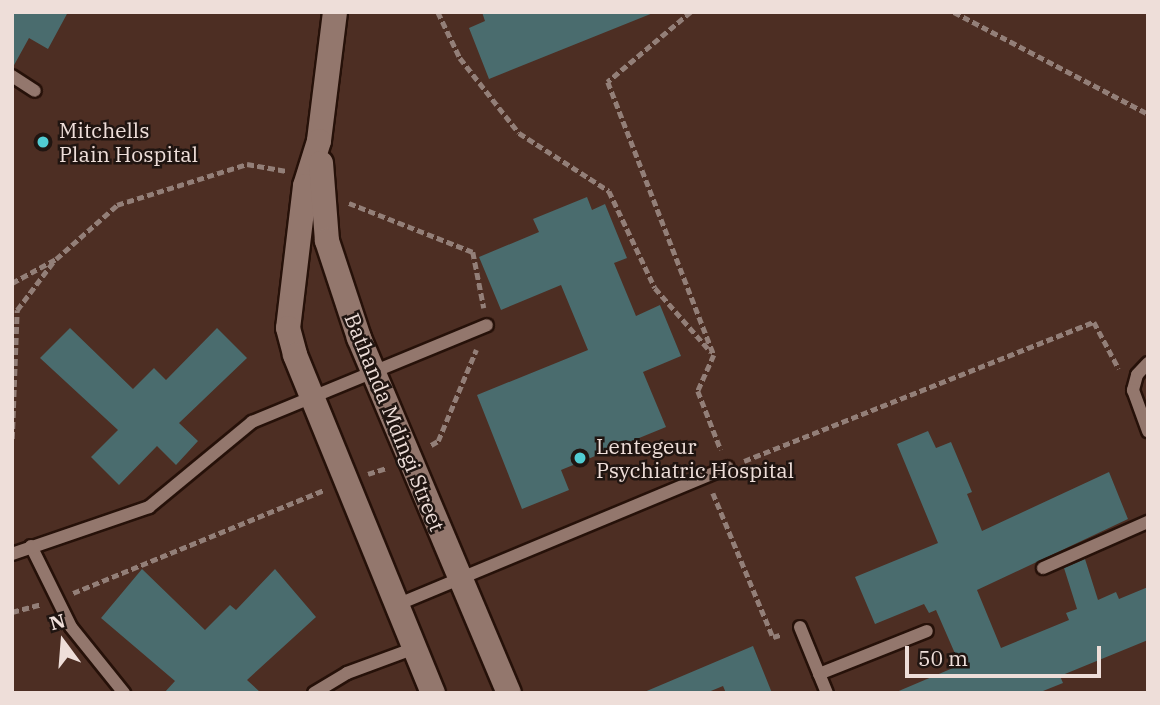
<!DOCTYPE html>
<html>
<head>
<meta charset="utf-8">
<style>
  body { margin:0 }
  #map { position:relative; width:1160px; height:705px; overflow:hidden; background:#412920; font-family:"IBM Plex Serif",serif }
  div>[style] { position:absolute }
  .built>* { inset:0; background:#4d2e23 }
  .building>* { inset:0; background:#4a6c6e }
  .path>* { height:4.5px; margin-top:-2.25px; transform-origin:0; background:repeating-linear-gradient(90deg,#937f78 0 7px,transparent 0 10.5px) }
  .roads { filter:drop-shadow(2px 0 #261109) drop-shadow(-2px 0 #261109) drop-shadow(0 2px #261109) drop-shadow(0 -2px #261109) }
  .lane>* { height:12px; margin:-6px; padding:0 6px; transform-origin:6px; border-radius:6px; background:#93776d }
  .street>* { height:24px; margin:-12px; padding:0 12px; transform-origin:12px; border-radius:12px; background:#93776d }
  .dots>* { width:19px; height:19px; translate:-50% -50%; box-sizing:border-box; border:4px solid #201511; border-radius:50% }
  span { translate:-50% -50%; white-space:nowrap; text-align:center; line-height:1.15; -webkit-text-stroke:5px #201511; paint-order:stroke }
  .poi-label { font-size:21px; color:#eeded9 }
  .left { translate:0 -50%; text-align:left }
  .street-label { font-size:21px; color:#eeded9 }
  .frame { position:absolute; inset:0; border:14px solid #eeded9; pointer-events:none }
  .north { position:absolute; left:28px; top:607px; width:70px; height:70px; -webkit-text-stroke:5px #201511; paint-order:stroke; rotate:344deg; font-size:19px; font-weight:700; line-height:28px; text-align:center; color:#eeded9 }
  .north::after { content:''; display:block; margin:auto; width:24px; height:32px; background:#eeded9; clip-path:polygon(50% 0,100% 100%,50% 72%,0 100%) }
  .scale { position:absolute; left:905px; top:646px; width:196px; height:32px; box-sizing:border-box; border:4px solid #eeded9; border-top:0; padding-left:9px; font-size:21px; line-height:24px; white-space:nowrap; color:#eeded9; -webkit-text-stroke:5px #201511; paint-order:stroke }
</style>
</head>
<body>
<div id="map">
  <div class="built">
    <div style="clip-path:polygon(12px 12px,1148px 12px,1148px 693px,12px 693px)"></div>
  </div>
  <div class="building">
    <div style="clip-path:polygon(12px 12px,68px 12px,48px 49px,29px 38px,13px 67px)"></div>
    <div style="clip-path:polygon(482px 12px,653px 12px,653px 13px,489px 79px,469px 28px,485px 21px)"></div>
    <div style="clip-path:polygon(587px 197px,592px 210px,605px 204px,627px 258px,614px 263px,636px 316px,660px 305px,681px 356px,643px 372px,666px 427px,561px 470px,569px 490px,522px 509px,477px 395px,588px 350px,561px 285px,501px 310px,479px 257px,539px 232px,533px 219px)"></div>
    <div style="clip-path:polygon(70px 328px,133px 389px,154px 368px,166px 380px,217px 328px,247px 358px,179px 423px,198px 441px,176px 465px,157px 446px,119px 485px,91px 457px,118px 430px,40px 358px)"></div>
    <div style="clip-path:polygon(928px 431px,936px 448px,951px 442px,972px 492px,967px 494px,982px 531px,1109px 472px,1128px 519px,977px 590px,1001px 648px,1069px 620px,1066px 613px,1077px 609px,1064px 568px,1085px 559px,1098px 600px,1116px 592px,1119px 599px,1148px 587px,1148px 640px,1060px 676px,1063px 683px,1038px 693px,894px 693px,960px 665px,936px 610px,929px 613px,924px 604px,875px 624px,855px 577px,938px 543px,897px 444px)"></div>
    <div style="clip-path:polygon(142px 569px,205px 630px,230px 605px,236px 610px,275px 569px,316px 617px,247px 680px,261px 693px,164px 693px,175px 681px,101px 618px)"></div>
    <div style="clip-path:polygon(753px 646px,772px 693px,726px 693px,723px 686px,706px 693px,642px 693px)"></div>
  </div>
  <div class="path">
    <div style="left:438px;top:12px;width:51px;rotate:64.4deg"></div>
    <div style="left:460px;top:58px;width:95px;rotate:51.8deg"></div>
    <div style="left:519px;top:133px;width:107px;rotate:32.8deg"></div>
    <div style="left:609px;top:191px;width:107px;rotate:64.6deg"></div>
    <div style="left:655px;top:288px;width:85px;rotate:48.8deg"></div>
    <div style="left:691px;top:12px;width:109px;rotate:139.9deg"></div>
    <div style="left:608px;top:82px;width:293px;rotate:68.8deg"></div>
    <div style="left:714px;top:355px;width:39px;rotate:114deg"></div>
    <div style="left:698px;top:391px;width:63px;rotate:68.7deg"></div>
    <div style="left:954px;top:12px;width:219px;rotate:27.7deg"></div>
    <div style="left:349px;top:203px;width:133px;rotate:21.6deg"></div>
    <div style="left:473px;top:252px;width:57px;rotate:78.9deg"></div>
    <div style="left:12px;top:283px;width:50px;rotate:-28.6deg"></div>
    <div style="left:56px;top:259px;width:81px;rotate:-41.5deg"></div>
    <div style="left:117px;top:205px;width:136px;rotate:-17.5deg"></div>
    <div style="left:247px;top:164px;width:40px;rotate:10deg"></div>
    <div style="left:12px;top:439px;width:129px;rotate:-87.8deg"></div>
    <div style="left:17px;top:310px;width:60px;rotate:-53.1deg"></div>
    <div style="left:431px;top:445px;width:8px;rotate:-30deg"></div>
    <div style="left:438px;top:441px;width:99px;rotate:-67.3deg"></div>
    <div style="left:744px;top:461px;width:377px;rotate:-21.7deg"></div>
    <div style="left:1094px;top:322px;width:53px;rotate:62deg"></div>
    <div style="left:368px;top:474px;width:20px;rotate:-18deg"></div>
    <div style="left:713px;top:493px;width:156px;rotate:67.4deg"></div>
    <div style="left:773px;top:637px;width:10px;rotate:-17deg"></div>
    <div style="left:73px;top:593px;width:271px;rotate:-22.3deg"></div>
    <div style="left:12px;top:612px;width:31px;rotate:-15deg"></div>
  </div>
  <div class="roads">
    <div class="lane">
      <div style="left:12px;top:76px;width:27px;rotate:33deg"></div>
      <div style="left:1148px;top:363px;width:16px;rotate:133deg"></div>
      <div style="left:1137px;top:375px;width:16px;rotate:105deg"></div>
      <div style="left:1133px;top:390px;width:44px;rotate:69.9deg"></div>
      <div style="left:31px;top:546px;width:90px;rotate:63.7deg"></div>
      <div style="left:71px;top:627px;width:85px;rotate:51.2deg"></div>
      <div style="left:12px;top:554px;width:145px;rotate:-18.9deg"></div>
      <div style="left:149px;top:507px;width:134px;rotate:-39.5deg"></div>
      <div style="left:252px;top:422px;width:254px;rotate:-22.4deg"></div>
      <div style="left:1043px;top:568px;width:115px;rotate:-23.7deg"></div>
      <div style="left:399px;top:604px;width:356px;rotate:-22.6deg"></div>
      <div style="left:800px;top:627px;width:71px;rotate:67.8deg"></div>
      <div style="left:819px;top:674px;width:116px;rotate:-21.7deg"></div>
      <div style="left:314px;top:693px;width:39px;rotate:-31deg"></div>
      <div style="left:347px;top:673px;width:72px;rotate:-20.2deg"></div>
    </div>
    <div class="street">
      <div style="left:335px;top:12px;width:130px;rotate:97.1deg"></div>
      <div style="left:319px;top:141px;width:47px;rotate:107.3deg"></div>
      <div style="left:305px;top:186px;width:143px;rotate:96.8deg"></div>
      <div style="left:288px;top:328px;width:28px;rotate:75deg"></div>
      <div style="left:295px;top:355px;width:365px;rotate:67.8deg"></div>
      <div style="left:321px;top:163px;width:78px;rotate:85.6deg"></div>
      <div style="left:327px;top:241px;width:102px;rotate:71.7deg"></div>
      <div style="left:359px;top:338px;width:385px;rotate:67.1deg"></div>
    </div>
  </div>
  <div class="dots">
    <div style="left:43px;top:142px;background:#51ccd3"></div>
    <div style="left:580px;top:458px;background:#51ccd3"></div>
  </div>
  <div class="poi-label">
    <span class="left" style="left:59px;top:142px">Mitchells<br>Plain Hospital</span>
    <span class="left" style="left:596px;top:458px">Lentegeur<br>Psychiatric Hospital</span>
  </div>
  <div class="street-label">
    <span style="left:395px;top:422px;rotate:68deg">Bathanda Mdingi Street</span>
  </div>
  <div class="frame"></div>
  <div class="north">N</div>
  <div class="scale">50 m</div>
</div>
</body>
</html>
